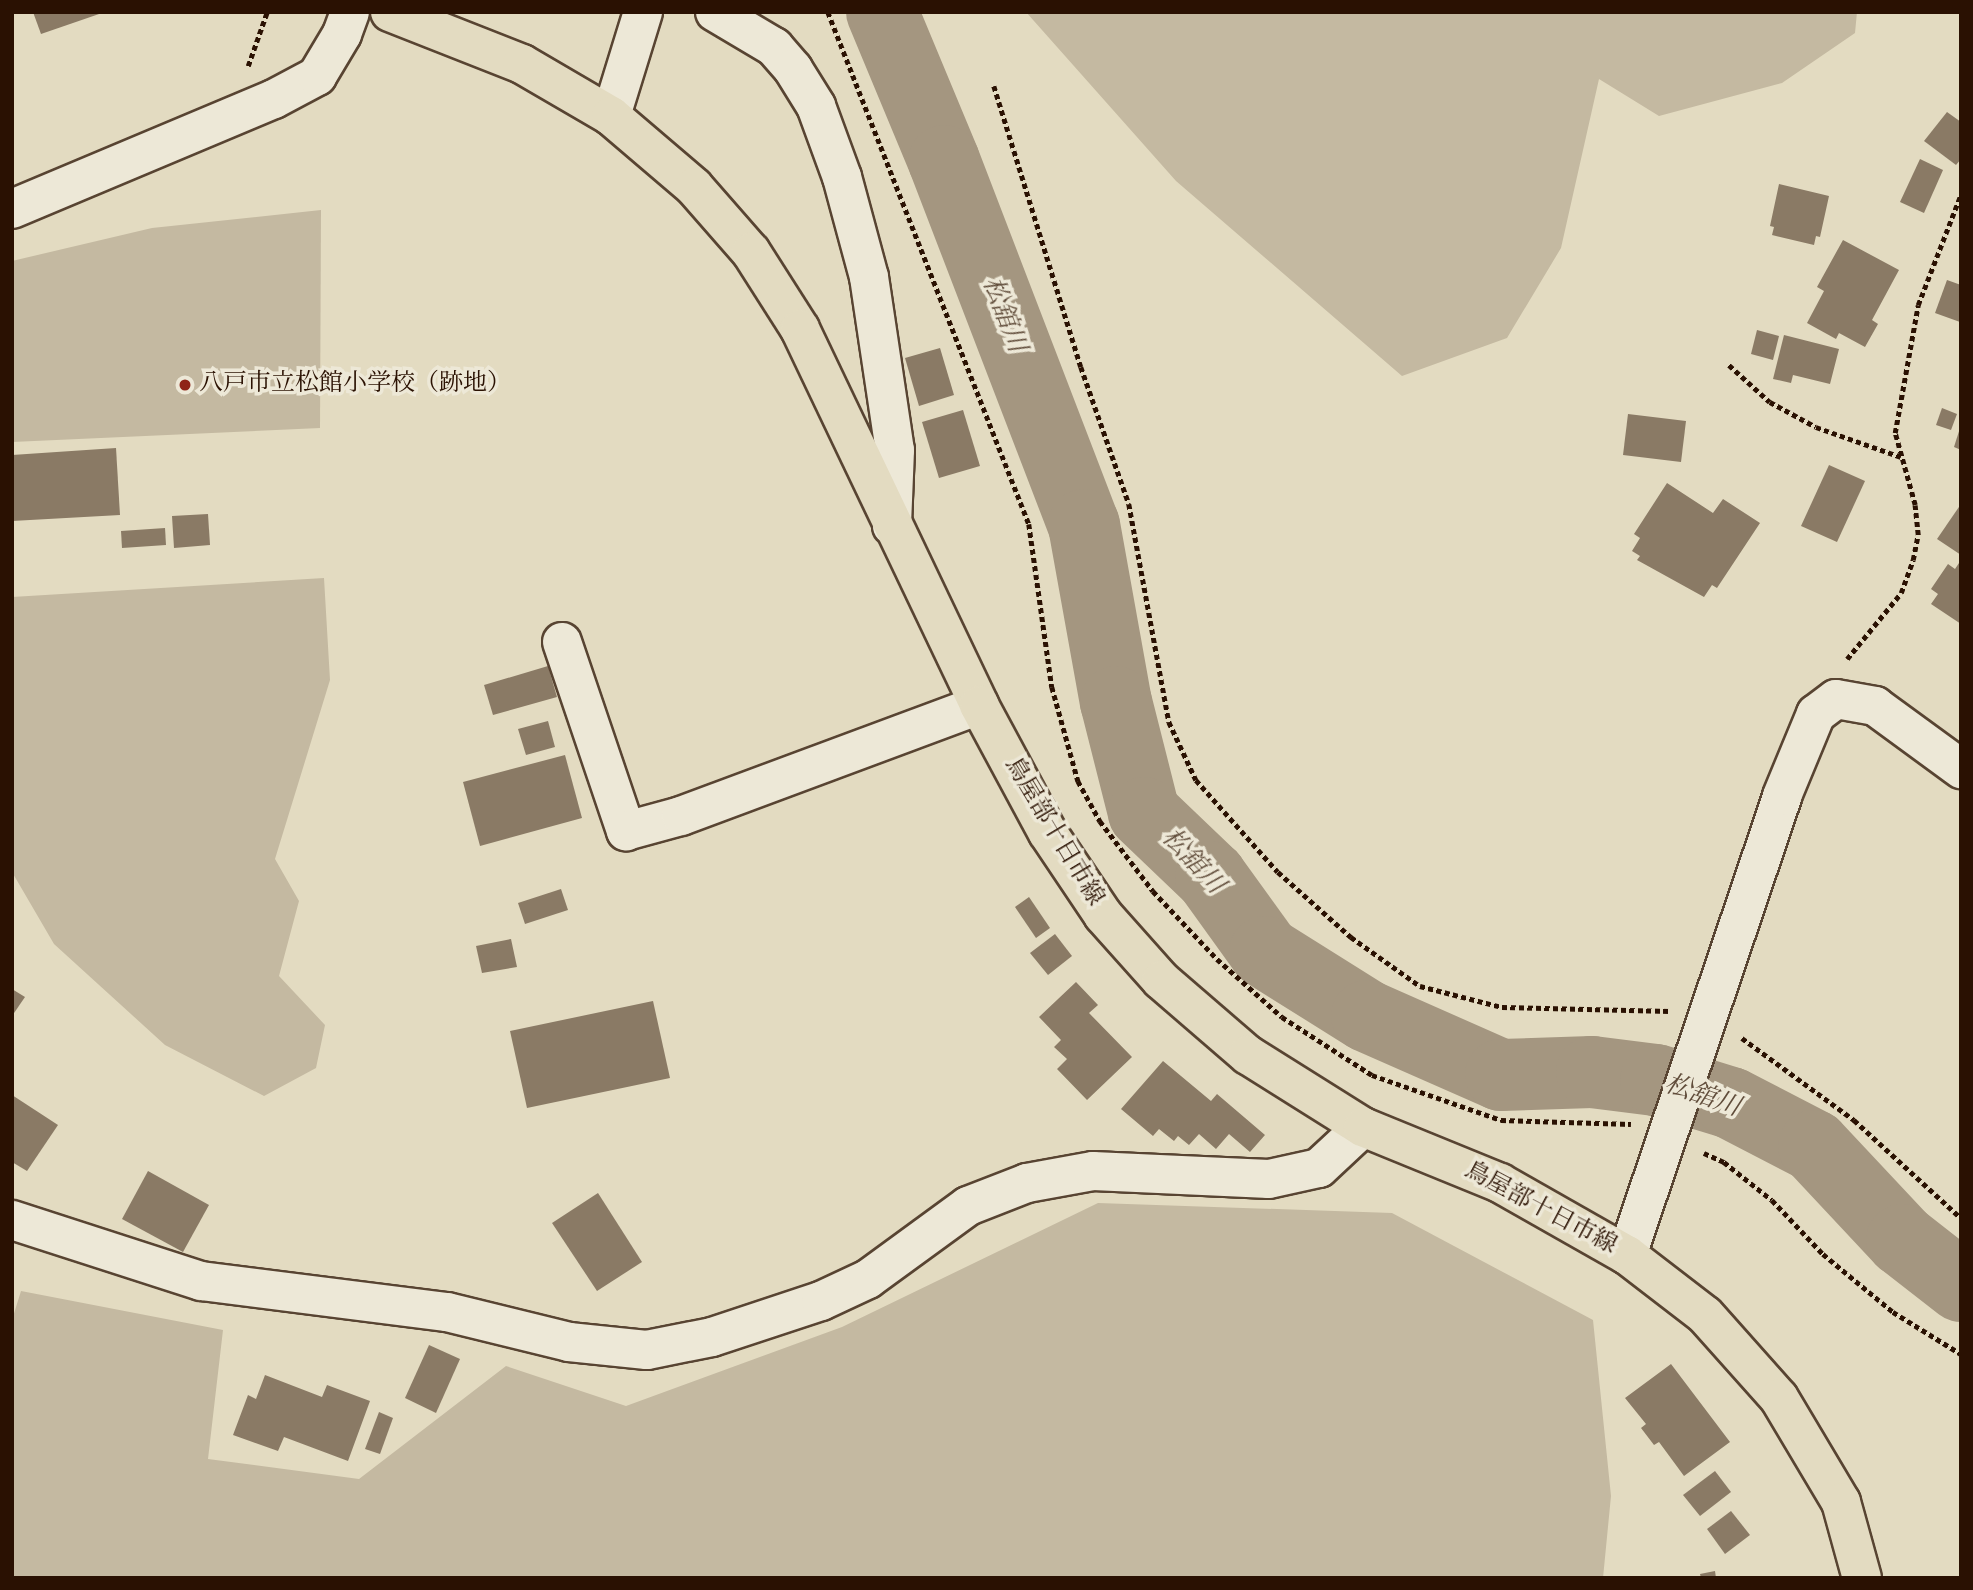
<!DOCTYPE html>
<html>
<head>
<meta charset="utf-8">
<style>
  body { margin:0 }
  #map { position:relative; width:1973px; height:1590px; overflow:hidden; background:#e3dbc1; font-family:"Old Standard TT","Noto Serif JP",serif }
  div>[style] { position:absolute }
  .green>* { inset:0; background:#c4b9a1 }
  .river>* { height:72px; margin:-36px; padding:0 36px; transform-origin:36px; border-radius:36px; background:#a49680 }
  .building>* { inset:0; background:#8a7a65 }
  .path>* { height:4.5px; margin-top:-2.25px; transform-origin:0; background:repeating-linear-gradient(90deg,#2a1102 0 5px,transparent 0 8.5px) }
  .roads { filter:drop-shadow(2px 0 #584432) drop-shadow(-2px 0 #584432) drop-shadow(0 2px #584432) drop-shadow(0 -2px #584432) }
  .minor>* { height:38px; margin:-19px; padding:0 19px; transform-origin:19px; border-radius:19px; background:#ede8d7 }
  .major>* { height:38px; margin:-19px; padding:0 19px; transform-origin:19px; border-radius:19px; background:#e3dbc1 }
  .dots>* { width:19px; height:19px; translate:-50% -50%; box-sizing:border-box; border:4px solid #ede8d7; border-radius:50% }
  span { translate:-50% -50%; white-space:nowrap; text-align:center; line-height:1.15; -webkit-text-stroke:7px #ede8d7; paint-order:stroke }
  .poi-label { font-size:24px; color:#2a1102 }
  .left { translate:0 -50%; text-align:left }
  .street-label { font-size:24px; color:#2a1102 }
  .water-label { font-size:26px; color:#614d3b; font-style:italic }
  .frame { position:absolute; inset:0; border:14px solid #2a1102; pointer-events:none }
</style>
</head>
<body>
<div id="map">
  <div class="green">
    <div style="clip-path:polygon(1026px 12px,1857px 12px,1855px 33px,1782px 83px,1659px 116px,1599px 79px,1561px 248px,1507px 338px,1402px 376px,1176px 181px)"></div>
    <div style="clip-path:polygon(321px 210px,320px 428px,12px 442px,12px 261px,152px 228px)"></div>
    <div style="clip-path:polygon(324px 578px,330px 680px,275px 859px,299px 901px,279px 976px,325px 1025px,316px 1068px,264px 1096px,165px 1045px,54px 944px,12px 872px,12px 597px)"></div>
    <div style="clip-path:polygon(1098px 1203px,1392px 1213px,1593px 1320px,1611px 1496px,1603px 1578px,12px 1578px,12px 1320px,21px 1291px,223px 1330px,208px 1459px,359px 1479px,506px 1366px,626px 1406px,842px 1327px)"></div>
  </div>
  <div class="river">
    <div style="left:882px;top:12px;width:161px;rotate:67.4deg"></div>
    <div style="left:944px;top:161px;width:390px;rotate:69deg"></div>
    <div style="left:1084px;top:525px;width:180px;rotate:79.8deg"></div>
    <div style="left:1116px;top:702px;width:114px;rotate:75.8deg"></div>
    <div style="left:1144px;top:813px;width:93px;rotate:43.7deg"></div>
    <div style="left:1211px;top:877px;width:92px;rotate:54.2deg"></div>
    <div style="left:1265px;top:952px;width:120px;rotate:32.1deg"></div>
    <div style="left:1367px;top:1016px;width:146px;rotate:23.8deg"></div>
    <div style="left:1501px;top:1075px;width:91px;rotate:-1.9deg"></div>
    <div style="left:1592px;top:1072px;width:64px;rotate:7.1deg"></div>
    <div style="left:1656px;top:1080px;width:78px;rotate:17deg"></div>
    <div style="left:1731px;top:1103px;width:93px;rotate:27.4deg"></div>
    <div style="left:1814px;top:1146px;width:129px;rotate:46.9deg"></div>
    <div style="left:1902px;top:1240px;width:75px;rotate:37.9deg"></div>
  </div>
  <div class="building">
    <div style="clip-path:polygon(33px 12px,102px 12px,102px 13px,41px 34px)"></div>
    <div style="clip-path:polygon(1947px 112px,1961px 122px,1961px 159px,1956px 165px,1924px 141px)"></div>
    <div style="clip-path:polygon(1920px 159px,1943px 170px,1924px 213px,1900px 202px)"></div>
    <div style="clip-path:polygon(1779px 184px,1829px 196px,1820px 237px,1816px 236px,1814px 245px,1772px 235px,1774px 227px,1770px 226px)"></div>
    <div style="clip-path:polygon(1843px 240px,1899px 270px,1872px 320px,1878px 324px,1865px 347px,1839px 333px,1836px 339px,1807px 323px,1824px 291px,1817px 287px)"></div>
    <div style="clip-path:polygon(1947px 280px,1961px 285px,1960px 322px,1935px 313px)"></div>
    <div style="clip-path:polygon(1757px 330px,1779px 336px,1773px 360px,1751px 354px)"></div>
    <div style="clip-path:polygon(1784px 335px,1839px 349px,1830px 384px,1793px 375px,1791px 383px,1773px 379px)"></div>
    <div style="clip-path:polygon(940px 348px,954px 395px,919px 406px,905px 358px)"></div>
    <div style="clip-path:polygon(1942px 408px,1957px 414px,1951px 430px,1936px 425px)"></div>
    <div style="clip-path:polygon(963px 410px,980px 466px,939px 478px,922px 422px)"></div>
    <div style="clip-path:polygon(1628px 414px,1686px 421px,1681px 462px,1623px 455px)"></div>
    <div style="clip-path:polygon(1960px 428px,1961px 428px,1961px 450px,1954px 447px)"></div>
    <div style="clip-path:polygon(116px 448px,120px 515px,12px 521px,12px 455px)"></div>
    <div style="clip-path:polygon(1829px 465px,1865px 481px,1837px 542px,1801px 526px)"></div>
    <div style="clip-path:polygon(1667px 483px,1713px 513px,1723px 499px,1760px 523px,1717px 588px,1712px 585px,1704px 597px,1637px 560px,1640px 556px,1632px 551px,1640px 538px,1634px 534px)"></div>
    <div style="clip-path:polygon(1961px 504px,1961px 555px,1937px 539px)"></div>
    <div style="clip-path:polygon(208px 514px,210px 545px,174px 548px,172px 516px)"></div>
    <div style="clip-path:polygon(165px 528px,166px 545px,122px 548px,121px 531px)"></div>
    <div style="clip-path:polygon(1961px 560px,1961px 624px,1931px 604px,1938px 594px,1931px 589px,1948px 564px,1955px 569px)"></div>
    <div style="clip-path:polygon(548px 666px,557px 697px,493px 715px,484px 685px)"></div>
    <div style="clip-path:polygon(548px 721px,555px 747px,526px 755px,518px 729px)"></div>
    <div style="clip-path:polygon(565px 755px,582px 818px,480px 846px,463px 782px)"></div>
    <div style="clip-path:polygon(561px 889px,568px 910px,525px 924px,518px 903px)"></div>
    <div style="clip-path:polygon(1029px 897px,1050px 928px,1036px 938px,1015px 907px)"></div>
    <div style="clip-path:polygon(1055px 934px,1072px 956px,1048px 975px,1030px 953px)"></div>
    <div style="clip-path:polygon(511px 939px,517px 967px,482px 973px,476px 946px)"></div>
    <div style="clip-path:polygon(1076px 982px,1098px 1005px,1089px 1013px,1132px 1057px,1087px 1100px,1057px 1069px,1067px 1059px,1054px 1047px,1061px 1040px,1039px 1017px)"></div>
    <div style="clip-path:polygon(12px 989px,25px 997px,12px 1016px)"></div>
    <div style="clip-path:polygon(653px 1001px,670px 1078px,527px 1108px,510px 1031px)"></div>
    <div style="clip-path:polygon(1163px 1061px,1211px 1101px,1217px 1094px,1265px 1135px,1250px 1152px,1229px 1134px,1216px 1149px,1199px 1134px,1189px 1145px,1178px 1136px,1174px 1141px,1159px 1129px,1153px 1136px,1121px 1109px)"></div>
    <div style="clip-path:polygon(12px 1095px,58px 1125px,27px 1171px,12px 1162px)"></div>
    <div style="clip-path:polygon(148px 1171px,209px 1205px,183px 1252px,122px 1219px)"></div>
    <div style="clip-path:polygon(598px 1193px,642px 1262px,597px 1291px,552px 1223px)"></div>
    <div style="clip-path:polygon(429px 1345px,460px 1359px,436px 1413px,405px 1398px)"></div>
    <div style="clip-path:polygon(1671px 1364px,1730px 1442px,1684px 1476px,1659px 1442px,1654px 1445px,1641px 1428px,1646px 1424px,1625px 1398px)"></div>
    <div style="clip-path:polygon(265px 1375px,322px 1397px,327px 1385px,370px 1401px,348px 1461px,284px 1437px,278px 1451px,233px 1435px,248px 1395px,256px 1399px)"></div>
    <div style="clip-path:polygon(379px 1412px,393px 1418px,380px 1454px,365px 1449px)"></div>
    <div style="clip-path:polygon(1715px 1471px,1731px 1492px,1700px 1516px,1683px 1495px)"></div>
    <div style="clip-path:polygon(1731px 1511px,1750px 1535px,1725px 1554px,1707px 1529px)"></div>
    <div style="clip-path:polygon(1715px 1571px,1716px 1578px,1701px 1578px,1700px 1574px)"></div>
  </div>
  <div class="path">
    <div style="left:828px;top:12px;width:550px;rotate:68.57deg"></div>
    <div style="left:1029px;top:524px;width:165px;rotate:82deg"></div>
    <div style="left:1052px;top:687px;width:98px;rotate:74.5deg"></div>
    <div style="left:1078px;top:781px;width:46px;rotate:61.2deg"></div>
    <div style="left:1100px;top:821px;width:88px;rotate:52.9deg"></div>
    <div style="left:1153px;top:891px;width:93px;rotate:46.7deg"></div>
    <div style="left:1217px;top:959px;width:87px;rotate:41.7deg"></div>
    <div style="left:1282px;top:1017px;width:107px;rotate:32.8deg"></div>
    <div style="left:1372px;top:1075px;width:137px;rotate:19.2deg"></div>
    <div style="left:1501px;top:1120px;width:130px;rotate:1.8deg"></div>
    <div style="left:248px;top:66px;width:57px;rotate:-70.6deg"></div>
    <div style="left:994px;top:86px;width:294px;rotate:72.8deg"></div>
    <div style="left:1081px;top:367px;width:145px;rotate:70.7deg"></div>
    <div style="left:1129px;top:504px;width:222px;rotate:79.6deg"></div>
    <div style="left:1169px;top:722px;width:64px;rotate:65deg"></div>
    <div style="left:1196px;top:780px;width:123px;rotate:48.3deg"></div>
    <div style="left:1278px;top:872px;width:98px;rotate:41.7deg"></div>
    <div style="left:1351px;top:937px;width:85px;rotate:35.4deg"></div>
    <div style="left:1420px;top:986px;width:85px;rotate:14.4deg"></div>
    <div style="left:1502px;top:1007px;width:168px;rotate:1.4deg"></div>
    <div style="left:1729px;top:365px;width:55px;rotate:42.1deg"></div>
    <div style="left:1770px;top:402px;width:52px;rotate:28.5deg"></div>
    <div style="left:1816px;top:427px;width:90px;rotate:19.4deg"></div>
    <div style="left:1847px;top:659px;width:85px;rotate:-50.7deg"></div>
    <div style="left:1901px;top:593px;width:35px;rotate:-70deg"></div>
    <div style="left:1913px;top:560px;width:25px;rotate:-79deg"></div>
    <div style="left:1918px;top:535px;width:30px;rotate:-96deg"></div>
    <div style="left:1915px;top:505px;width:75px;rotate:-105.5deg"></div>
    <div style="left:1895px;top:433px;width:130px;rotate:-79.8deg"></div>
    <div style="left:1918px;top:305px;width:119px;rotate:-68.8deg"></div>
    <div style="left:1742px;top:1038px;width:139px;rotate:36.2deg"></div>
    <div style="left:1854px;top:1120px;width:145px;rotate:42.5deg"></div>
    <div style="left:1704px;top:1153px;width:22px;rotate:24deg"></div>
    <div style="left:1724px;top:1162px;width:61px;rotate:38.4deg"></div>
    <div style="left:1772px;top:1200px;width:74px;rotate:46.6deg"></div>
    <div style="left:1823px;top:1254px;width:91px;rotate:39.6deg"></div>
    <div style="left:1893px;top:1312px;width:80px;rotate:31.7deg"></div>
  </div>
  <div class="roads">
    <div class="minor">
      <div style="left:715px;top:12px;width:69px;rotate:30.7deg"></div>
      <div style="left:774px;top:47px;width:29px;rotate:49deg"></div>
      <div style="left:793px;top:69px;width:44px;rotate:58.1deg"></div>
      <div style="left:816px;top:106px;width:76px;rotate:69.9deg"></div>
      <div style="left:842px;top:177px;width:104px;rotate:74.9deg"></div>
      <div style="left:869px;top:277px;width:175px;rotate:81.5deg"></div>
      <div style="left:895px;top:450px;width:76px;rotate:92.3deg"></div>
      <div style="left:611px;top:116px;width:109px;rotate:-72.9deg"></div>
      <div style="left:12px;top:209px;width:284px;rotate:-22.8deg"></div>
      <div style="left:274px;top:99px;width:49px;rotate:-28.1deg"></div>
      <div style="left:317px;top:76px;width:49px;rotate:-59.2deg"></div>
      <div style="left:342px;top:34px;width:23px;rotate:-70deg"></div>
      <div style="left:562px;top:642px;width:200px;rotate:71.3deg"></div>
      <div style="left:626px;top:831px;width:57px;rotate:-15.3deg"></div>
      <div style="left:681px;top:816px;width:318px;rotate:-20.4deg"></div>
      <div style="left:12px;top:1220px;width:199px;rotate:17.9deg"></div>
      <div style="left:201px;top:1281px;width:248px;rotate:7.2deg"></div>
      <div style="left:447px;top:1312px;width:126px;rotate:13.8deg"></div>
      <div style="left:569px;top:1342px;width:78px;rotate:5.9deg"></div>
      <div style="left:647px;top:1350px;width:66px;rotate:-11.3deg"></div>
      <div style="left:712px;top:1337px;width:115px;rotate:-18.3deg"></div>
      <div style="left:821px;top:1301px;width:52px;rotate:-25.1deg"></div>
      <div style="left:868px;top:1279px;width:124px;rotate:-36.1deg"></div>
      <div style="left:968px;top:1206px;width:63px;rotate:-21.3deg"></div>
      <div style="left:1027px;top:1183px;width:67px;rotate:-10.3deg"></div>
      <div style="left:1093px;top:1171px;width:176px;rotate:2.6deg"></div>
      <div style="left:1269px;top:1179px;width:51px;rotate:-12.4deg"></div>
      <div style="left:1319px;top:1168px;width:60px;rotate:-43deg"></div>
      <div style="left:1627px;top:1255px;width:484px;rotate:-71.3deg"></div>
      <div style="left:1782px;top:796px;width:89px;rotate:-67.5deg"></div>
      <div style="left:1816px;top:714px;width:25px;rotate:-37deg"></div>
      <div style="left:1836px;top:699px;width:40px;rotate:10deg"></div>
      <div style="left:1875px;top:706px;width:107px;rotate:36.2deg"></div>
    </div>
    <div class="major">
      <div style="left:390px;top:12px;width:142px;rotate:21.5deg"></div>
      <div style="left:522px;top:64px;width:103px;rotate:30.3deg"></div>
      <div style="left:611px;top:116px;width:109px;rotate:40.5deg"></div>
      <div style="left:694px;top:187px;width:86px;rotate:48.8deg"></div>
      <div style="left:751px;top:252px;width:91px;rotate:57.5deg"></div>
      <div style="left:800px;top:329px;width:416px;rotate:64.5deg"></div>
      <div style="left:979px;top:705px;width:145px;rotate:61.7deg"></div>
      <div style="left:1048px;top:833px;width:99px;rotate:56.1deg"></div>
      <div style="left:1103px;top:915px;width:87px;rotate:48.3deg"></div>
      <div style="left:1161px;top:980px;width:115px;rotate:40.8deg"></div>
      <div style="left:1248px;top:1055px;width:136px;rotate:32.1deg"></div>
      <div style="left:1363px;top:1127px;width:148px;rotate:22.2deg"></div>
      <div style="left:1500px;top:1183px;width:146px;rotate:29.6deg"></div>
      <div style="left:1627px;top:1255px;width:98px;rotate:37.6deg"></div>
      <div style="left:1705px;top:1315px;width:111px;rotate:48.3deg"></div>
      <div style="left:1779px;top:1398px;width:121px;rotate:59.2deg"></div>
      <div style="left:1841px;top:1502px;width:79px;rotate:74.6deg"></div>
    </div>
  </div>
  <div class="dots">
    <div style="left:185px;top:385px;background:#8f2418"></div>
  </div>
  <div class="poi-label">
    <span class="left" style="left:199px;top:385px">八戸市立松館小学校（跡地）</span>
  </div>
  <div class="street-label">
    <span style="left:1053px;top:832px;rotate:59deg">鳥屋部十日市線</span>
    <span style="left:1540px;top:1209px;rotate:28deg">鳥屋部十日市線</span>
  </div>
  <div class="water-label">
    <span style="left:1003px;top:315px;rotate:69deg">松舘川</span>
    <span style="left:1192px;top:862px;rotate:47deg">松舘川</span>
    <span style="left:1702px;top:1097px;rotate:19deg">松舘川</span>
  </div>
  <div class="frame"></div>
</div>
</body>
</html>
